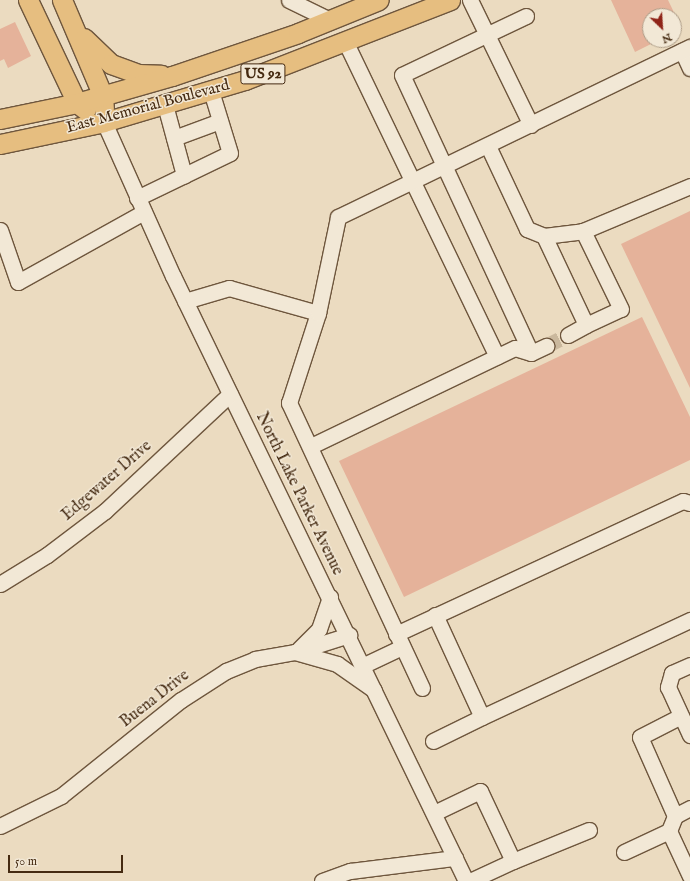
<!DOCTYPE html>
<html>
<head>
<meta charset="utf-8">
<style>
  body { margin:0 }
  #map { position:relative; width:690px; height:881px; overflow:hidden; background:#ebdbc0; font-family:"IM FELL English",serif }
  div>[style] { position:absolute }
  .building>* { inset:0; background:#e5b29a }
  .minor-tunnel>* { height:15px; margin-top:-7.5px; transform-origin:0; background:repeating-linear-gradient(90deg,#cab89d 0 15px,transparent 0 23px) }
  .roads { filter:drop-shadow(1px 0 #6e563d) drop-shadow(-1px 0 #6e563d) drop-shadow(0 1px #6e563d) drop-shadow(0 -1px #6e563d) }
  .minor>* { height:15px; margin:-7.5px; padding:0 7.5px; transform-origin:7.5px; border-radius:7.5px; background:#f2e8d6 }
  .major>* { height:19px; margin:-9.5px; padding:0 9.5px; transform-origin:9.5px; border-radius:9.5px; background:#e6be80 }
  span { translate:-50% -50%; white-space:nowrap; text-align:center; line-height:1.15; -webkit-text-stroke:3px #f2e8d6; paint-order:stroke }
  .shield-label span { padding:1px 3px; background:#f2e8d6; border:1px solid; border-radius:3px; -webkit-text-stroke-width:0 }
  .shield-label { font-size:15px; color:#452a11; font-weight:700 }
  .street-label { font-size:16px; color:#452a11 }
  .north { position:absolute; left:642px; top:8px; width:40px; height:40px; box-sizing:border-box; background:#f2e8d6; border:1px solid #ad9c87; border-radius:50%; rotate:155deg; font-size:11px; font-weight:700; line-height:16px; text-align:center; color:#452a11 }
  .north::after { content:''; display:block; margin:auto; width:14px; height:18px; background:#8f2418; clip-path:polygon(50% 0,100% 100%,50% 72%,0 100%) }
  .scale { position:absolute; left:8px; top:855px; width:115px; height:18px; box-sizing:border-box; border:2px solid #452a11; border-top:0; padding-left:5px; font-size:12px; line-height:14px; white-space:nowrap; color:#452a11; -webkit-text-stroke:3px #f2e8d6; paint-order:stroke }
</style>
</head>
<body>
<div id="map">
  <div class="building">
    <div style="clip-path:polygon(611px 0,668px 0,682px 29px,674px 33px,674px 16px,650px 16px,650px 40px,659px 40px,635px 52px)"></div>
    <div style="clip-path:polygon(15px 22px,31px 56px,8px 68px,4px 59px,0 61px,0 29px)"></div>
    <div style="clip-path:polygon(690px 211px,690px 388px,621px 244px)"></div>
    <div style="clip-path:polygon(642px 317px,690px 417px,690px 460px,404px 597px,339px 461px)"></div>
  </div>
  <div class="minor-tunnel">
    <div style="left:546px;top:346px;width:25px;rotate:-27deg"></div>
  </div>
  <div class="roads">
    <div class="minor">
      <div style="left:289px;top:0;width:46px;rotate:26deg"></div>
      <div style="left:470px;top:0;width:139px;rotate:64deg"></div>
      <div style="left:526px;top:16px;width:137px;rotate:154.6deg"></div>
      <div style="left:402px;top:75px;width:306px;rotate:65.1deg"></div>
      <div style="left:346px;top:43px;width:348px;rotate:64.3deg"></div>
      <div style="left:682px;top:51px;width:19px;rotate:65deg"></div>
      <div style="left:165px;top:105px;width:73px;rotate:74.8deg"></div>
      <div style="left:104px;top:122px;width:169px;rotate:65.9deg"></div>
      <div style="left:173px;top:276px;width:672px;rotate:64.16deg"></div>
      <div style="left:174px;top:138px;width:49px;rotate:-20.3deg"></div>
      <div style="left:488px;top:146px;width:92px;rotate:64.8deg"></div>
      <div style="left:527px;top:229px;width:18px;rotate:22deg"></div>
      <div style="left:544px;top:236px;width:39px;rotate:-7deg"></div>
      <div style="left:583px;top:231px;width:116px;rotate:-22.8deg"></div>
      <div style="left:137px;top:198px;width:103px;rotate:-25.8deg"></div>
      <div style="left:230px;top:153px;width:65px;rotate:-107deg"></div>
      <div style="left:0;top:230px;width:55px;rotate:70.9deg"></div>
      <div style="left:18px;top:282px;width:144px;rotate:-29.1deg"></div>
      <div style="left:544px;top:236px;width:98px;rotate:64.7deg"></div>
      <div style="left:586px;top:325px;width:38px;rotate:-25deg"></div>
      <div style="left:621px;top:309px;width:87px;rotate:-116deg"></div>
      <div style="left:185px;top:301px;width:46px;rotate:-16.5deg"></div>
      <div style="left:229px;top:288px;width:92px;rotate:15.7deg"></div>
      <div style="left:568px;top:335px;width:21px;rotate:-29deg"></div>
      <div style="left:311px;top:446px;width:226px;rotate:-25.7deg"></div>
      <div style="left:515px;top:348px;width:17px;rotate:17deg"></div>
      <div style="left:531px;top:353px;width:17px;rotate:-25deg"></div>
      <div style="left:0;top:584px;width:55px;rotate:-31.7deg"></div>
      <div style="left:47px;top:555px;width:73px;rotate:-37.2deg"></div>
      <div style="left:105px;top:511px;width:171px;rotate:-43.1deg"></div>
      <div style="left:435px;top:615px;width:112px;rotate:65.3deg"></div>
      <div style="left:482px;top:717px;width:230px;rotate:-25deg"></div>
      <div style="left:396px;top:634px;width:316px;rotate:-24.9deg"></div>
      <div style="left:683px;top:501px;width:7px;rotate:16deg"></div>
      <div style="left:299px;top:649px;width:28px;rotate:-45deg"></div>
      <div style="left:319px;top:629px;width:34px;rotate:-71deg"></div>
      <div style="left:295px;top:652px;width:44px;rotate:15.9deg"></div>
      <div style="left:337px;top:664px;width:45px;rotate:35.1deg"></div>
      <div style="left:364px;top:665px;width:42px;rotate:-25.3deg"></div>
      <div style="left:690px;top:665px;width:20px;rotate:156deg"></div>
      <div style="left:672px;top:673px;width:15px;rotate:106deg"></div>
      <div style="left:668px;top:687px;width:53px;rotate:65.4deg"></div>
      <div style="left:422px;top:688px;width:315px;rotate:-115deg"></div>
      <div style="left:289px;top:403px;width:95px;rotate:-72.1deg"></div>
      <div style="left:318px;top:313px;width:98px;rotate:-78.2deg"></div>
      <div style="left:338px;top:217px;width:391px;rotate:-25.8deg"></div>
      <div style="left:433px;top:741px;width:55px;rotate:-26.1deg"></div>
      <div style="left:690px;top:808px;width:17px;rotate:152deg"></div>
      <div style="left:675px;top:816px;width:16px;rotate:112deg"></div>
      <div style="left:669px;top:831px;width:50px;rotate:65deg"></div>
      <div style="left:434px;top:813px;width:51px;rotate:-25.6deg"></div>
      <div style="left:480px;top:791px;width:77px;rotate:64.8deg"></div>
      <div style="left:513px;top:861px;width:47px;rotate:155.1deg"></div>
      <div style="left:675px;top:816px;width:86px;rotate:-113.9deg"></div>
      <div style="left:640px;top:737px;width:46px;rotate:-27.1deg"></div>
      <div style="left:0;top:826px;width:68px;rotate:-26.2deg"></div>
      <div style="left:61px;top:796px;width:154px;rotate:-38.7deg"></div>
      <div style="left:181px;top:700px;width:54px;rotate:-32.8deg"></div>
      <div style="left:226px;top:671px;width:31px;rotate:-22deg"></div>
      <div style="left:255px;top:659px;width:41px;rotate:-9.9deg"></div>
      <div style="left:295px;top:652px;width:57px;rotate:-17.5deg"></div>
      <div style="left:624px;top:852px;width:50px;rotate:-25deg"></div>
      <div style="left:513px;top:861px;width:82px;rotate:-22.2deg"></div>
      <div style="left:322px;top:881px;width:30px;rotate:-20deg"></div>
      <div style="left:350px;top:871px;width:106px;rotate:-7.1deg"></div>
    </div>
    <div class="major">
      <div style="left:28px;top:0;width:114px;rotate:64.6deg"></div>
      <div style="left:77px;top:103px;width:11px;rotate:38deg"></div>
      <div style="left:62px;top:0;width:104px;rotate:66.9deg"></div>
      <div style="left:103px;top:96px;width:13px;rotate:86deg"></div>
      <div style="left:84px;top:38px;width:37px;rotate:44deg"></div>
      <div style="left:111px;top:64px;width:29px;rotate:20deg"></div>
      <div style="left:138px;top:74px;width:23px;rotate:2deg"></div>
      <div style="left:0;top:119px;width:79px;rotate:-11.7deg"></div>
      <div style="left:77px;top:103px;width:99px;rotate:-15.9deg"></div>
      <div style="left:172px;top:76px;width:133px;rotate:-18.8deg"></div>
      <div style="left:298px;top:33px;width:87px;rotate:-22.2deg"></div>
      <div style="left:0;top:144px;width:106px;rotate:-11.9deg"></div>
      <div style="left:104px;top:122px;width:147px;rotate:-16.6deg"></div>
      <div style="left:245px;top:80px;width:220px;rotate:-21.3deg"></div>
    </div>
  </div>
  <div class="shield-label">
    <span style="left:263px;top:74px">US 92</span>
  </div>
  <div class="street-label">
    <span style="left:148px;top:107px;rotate:-15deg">East Memorial Boulevard</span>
    <span style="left:107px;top:481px;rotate:-41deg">Edgewater Drive</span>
    <span style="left:299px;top:494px;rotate:64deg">North Lake Parker Avenue</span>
    <span style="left:155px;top:699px;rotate:-38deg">Buena Drive</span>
  </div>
  <div class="north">N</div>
  <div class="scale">50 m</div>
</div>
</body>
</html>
